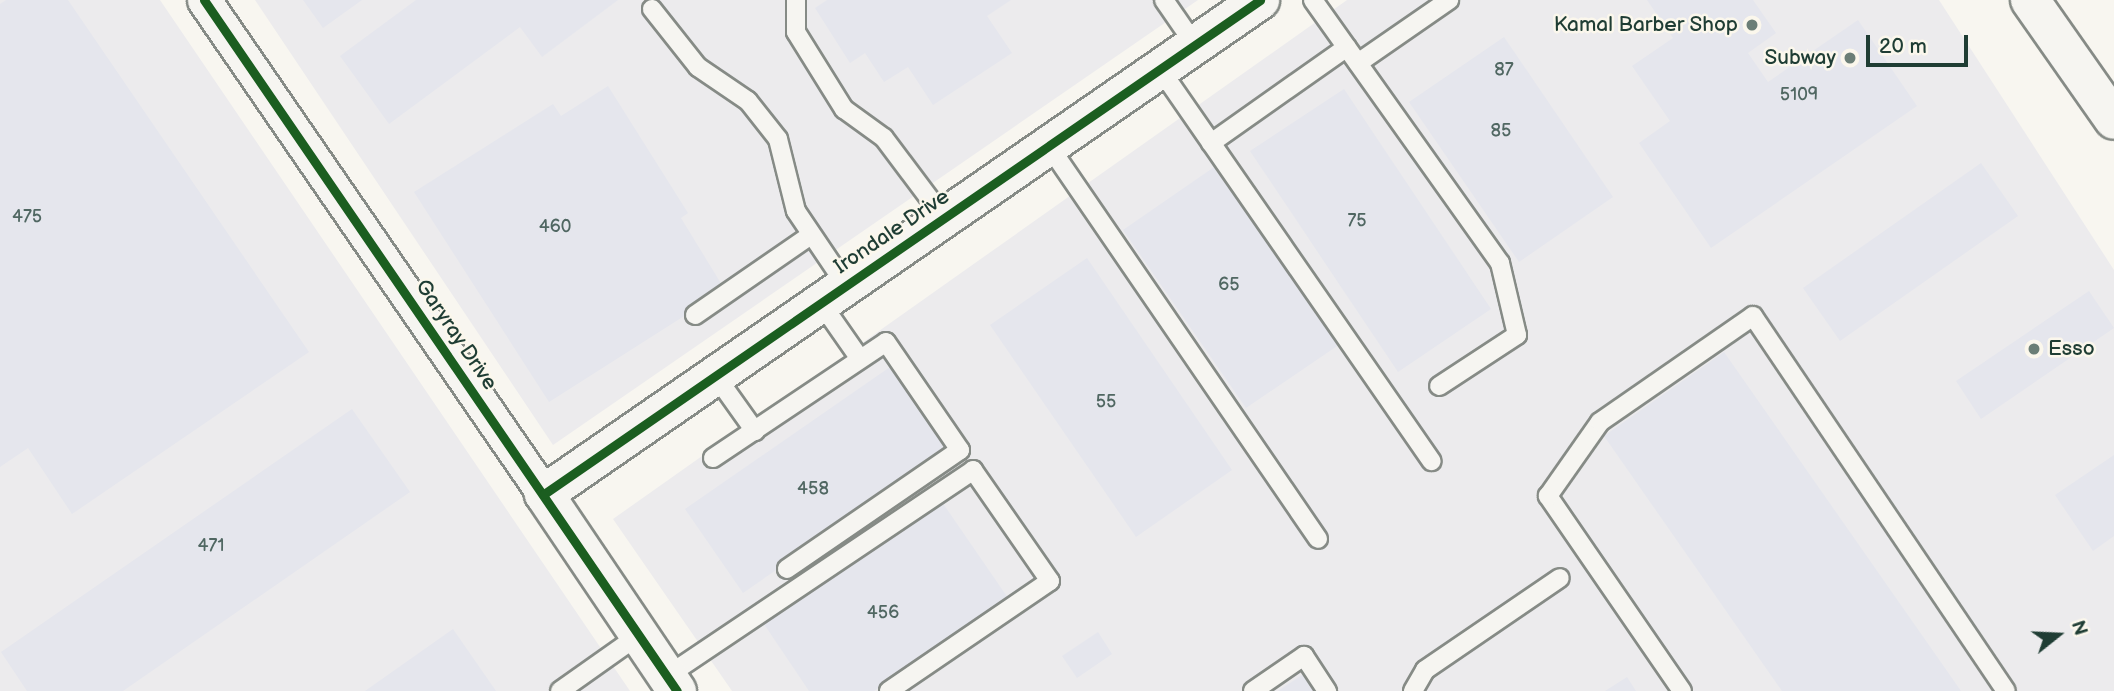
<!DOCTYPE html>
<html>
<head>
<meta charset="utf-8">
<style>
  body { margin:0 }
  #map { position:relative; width:2114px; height:691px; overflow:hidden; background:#f8f6f0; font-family:"Balsamiq Sans",sans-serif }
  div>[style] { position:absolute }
  .built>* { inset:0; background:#ecebed }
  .building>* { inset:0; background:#e5e6ed }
  .roads { filter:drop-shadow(2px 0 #868b86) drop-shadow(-2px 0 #868b86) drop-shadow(0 2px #868b86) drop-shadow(0 -2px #868b86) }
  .lane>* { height:18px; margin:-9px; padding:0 9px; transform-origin:9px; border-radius:9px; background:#f6f5f1 }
  .street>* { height:33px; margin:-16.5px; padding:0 16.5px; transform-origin:16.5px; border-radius:16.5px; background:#f6f5f1 }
  .secondary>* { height:38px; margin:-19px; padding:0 19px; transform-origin:19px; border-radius:19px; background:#f6f5f1 }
  .cycleway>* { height:9px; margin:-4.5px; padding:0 4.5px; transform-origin:4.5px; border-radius:4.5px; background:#1b5e20 }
  .dots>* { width:19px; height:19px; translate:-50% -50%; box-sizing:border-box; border:4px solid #fbf7ec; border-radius:50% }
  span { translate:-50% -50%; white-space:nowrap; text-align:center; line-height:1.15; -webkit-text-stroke:5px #fbf7ec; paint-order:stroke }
  .number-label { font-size:18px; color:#506762 }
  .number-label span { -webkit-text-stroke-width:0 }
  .poi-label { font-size:21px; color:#1f3d34 }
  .right { translate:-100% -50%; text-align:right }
  .left { translate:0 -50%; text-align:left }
  .street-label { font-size:21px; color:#1f3d34 }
  .north { position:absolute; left:2023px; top:600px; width:70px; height:70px; -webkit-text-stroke:5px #fbf7ec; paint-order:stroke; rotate:72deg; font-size:19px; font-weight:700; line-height:28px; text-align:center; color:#1f3d34 }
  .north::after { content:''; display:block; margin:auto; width:24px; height:32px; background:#1f3d34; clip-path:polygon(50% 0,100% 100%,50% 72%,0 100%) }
  .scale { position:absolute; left:1866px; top:35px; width:102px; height:32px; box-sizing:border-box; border:4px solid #1f3d34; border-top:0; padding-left:9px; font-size:21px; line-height:24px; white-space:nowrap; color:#1f3d34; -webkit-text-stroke:5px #fbf7ec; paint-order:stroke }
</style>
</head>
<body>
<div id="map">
  <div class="built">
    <div style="clip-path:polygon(0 0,160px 0,630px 691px,0 691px)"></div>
    <div style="clip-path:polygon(255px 0,1198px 0,553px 445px)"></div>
    <div style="clip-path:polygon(1347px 0,1939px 0,2114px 270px,2114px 691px,732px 691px,613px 519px)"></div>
  </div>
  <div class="building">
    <div style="clip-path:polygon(6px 0,68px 0,309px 352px,72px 514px,28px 448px,0 467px,0 4px)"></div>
    <div style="clip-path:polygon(303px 0,362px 0,323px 28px)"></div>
    <div style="clip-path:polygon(416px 0,618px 0,542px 57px,520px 27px,389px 124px,340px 56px)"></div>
    <div style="clip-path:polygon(827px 0,1011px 0,987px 16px,1012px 53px,933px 105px,908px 67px,884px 82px,865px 53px,850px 63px,815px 8px)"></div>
    <div style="clip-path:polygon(1647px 0,1753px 0,1776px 33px,1748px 53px,1768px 82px,1858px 20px,1917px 106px,1711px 248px,1639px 143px,1670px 121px,1632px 66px,1673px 38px)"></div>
    <div style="clip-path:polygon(1504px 37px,1613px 197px,1519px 262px,1409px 102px)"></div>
    <div style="clip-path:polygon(608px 86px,688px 213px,681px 218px,725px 290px,549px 402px,414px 192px,553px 104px,561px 116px)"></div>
    <div style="clip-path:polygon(1344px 89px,1491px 309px,1398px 372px,1250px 151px)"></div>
    <div style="clip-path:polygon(1220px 163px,1343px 342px,1246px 408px,1123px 230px)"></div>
    <div style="clip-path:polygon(1981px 163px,2018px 216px,1840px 341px,1803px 288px)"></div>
    <div style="clip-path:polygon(1087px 258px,1232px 470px,1136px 537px,990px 325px)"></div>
    <div style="clip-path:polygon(2089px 291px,2114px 328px,1981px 419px,1956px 381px)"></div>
    <div style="clip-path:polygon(1724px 352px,1961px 691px,1782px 691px,1604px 436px)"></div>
    <div style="clip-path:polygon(890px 367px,948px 451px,743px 593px,685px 509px)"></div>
    <div style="clip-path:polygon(352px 409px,410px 492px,123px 691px,27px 691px,1px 652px)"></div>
    <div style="clip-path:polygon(2114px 455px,2114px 536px,2093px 551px,2055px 495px)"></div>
    <div style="clip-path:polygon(942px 502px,1008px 598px,874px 691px,809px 691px,764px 624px)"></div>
    <div style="clip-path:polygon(453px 629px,496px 691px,365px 691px)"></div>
    <div style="clip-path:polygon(1098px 632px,1112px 654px,1077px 678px,1062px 656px)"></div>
    <div style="clip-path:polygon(1305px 673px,1317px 691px,1278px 691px)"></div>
    <div style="clip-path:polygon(1627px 677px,1636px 691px,1605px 691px)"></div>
  </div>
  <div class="roads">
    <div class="lane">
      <div style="left:796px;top:0;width:32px;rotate:90deg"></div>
      <div style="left:796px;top:32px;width:91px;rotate:58.1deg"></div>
      <div style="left:844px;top:109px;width:49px;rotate:35.9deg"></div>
      <div style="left:884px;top:138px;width:100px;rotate:53.1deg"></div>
      <div style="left:1164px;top:0;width:55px;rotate:55.4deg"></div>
      <div style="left:1313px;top:0;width:323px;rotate:54.6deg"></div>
      <div style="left:1500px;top:263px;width:74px;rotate:76.7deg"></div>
      <div style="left:1517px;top:335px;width:93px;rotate:146.8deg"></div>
      <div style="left:652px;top:9px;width:74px;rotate:51.6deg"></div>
      <div style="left:698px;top:67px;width:60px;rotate:34.2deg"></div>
      <div style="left:748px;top:101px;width:48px;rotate:51.7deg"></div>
      <div style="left:778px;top:139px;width:74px;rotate:76deg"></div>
      <div style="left:796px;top:211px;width:89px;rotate:56deg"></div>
      <div style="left:1358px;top:63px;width:111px;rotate:-34.7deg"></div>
      <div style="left:1160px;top:69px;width:477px;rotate:55.3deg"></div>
      <div style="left:1211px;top:143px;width:166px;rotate:-35.2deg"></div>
      <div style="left:1049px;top:146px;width:476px;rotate:55.6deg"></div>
      <div style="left:821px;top:303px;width:68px;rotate:55.1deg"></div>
      <div style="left:695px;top:315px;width:141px;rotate:-34.6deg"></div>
      <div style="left:715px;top:375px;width:69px;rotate:54.5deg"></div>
      <div style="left:713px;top:458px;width:208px;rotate:-33.8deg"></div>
      <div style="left:886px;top:342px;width:131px;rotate:55.6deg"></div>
      <div style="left:960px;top:450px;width:210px;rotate:145.5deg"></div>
      <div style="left:667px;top:676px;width:369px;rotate:-33.9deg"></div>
      <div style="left:973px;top:470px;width:135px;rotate:55.3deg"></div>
      <div style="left:1050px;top:581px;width:195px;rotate:145.7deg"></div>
      <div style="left:560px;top:691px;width:97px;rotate:-35.3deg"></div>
      <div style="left:1253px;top:691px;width:62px;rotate:-34.5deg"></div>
      <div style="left:1304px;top:656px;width:42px;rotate:56.7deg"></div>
      <div style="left:1413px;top:691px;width:24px;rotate:-60deg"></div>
      <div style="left:1425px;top:670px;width:163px;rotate:-34.3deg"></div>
      <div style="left:1682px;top:691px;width:237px;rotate:-124.5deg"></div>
      <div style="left:1548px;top:496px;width:90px;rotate:-54.9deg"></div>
      <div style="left:1600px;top:422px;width:186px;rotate:-34.7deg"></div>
      <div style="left:1753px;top:316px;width:452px;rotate:56deg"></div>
    </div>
    <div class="street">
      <div style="left:204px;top:0;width:600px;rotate:55.46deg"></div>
    </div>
    <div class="secondary">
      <div style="left:2030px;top:0;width:146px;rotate:55deg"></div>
      <div style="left:677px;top:691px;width:238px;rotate:-124deg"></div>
      <div style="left:544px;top:494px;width:870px;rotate:-34.6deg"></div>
    </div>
  </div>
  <div class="cycleway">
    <div style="left:204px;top:0;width:837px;rotate:55.61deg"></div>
    <div style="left:544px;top:494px;width:870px;rotate:-34.6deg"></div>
  </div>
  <div class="dots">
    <div style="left:1752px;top:25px;background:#6b7e76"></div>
    <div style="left:1850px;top:58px;background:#6b7e76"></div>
    <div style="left:2034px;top:349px;background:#6b7e76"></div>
  </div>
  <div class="number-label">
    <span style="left:1504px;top:70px">87</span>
    <span style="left:1799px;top:95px">5109</span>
    <span style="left:1501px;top:131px">85</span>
    <span style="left:27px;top:217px">475</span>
    <span style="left:1357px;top:221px">75</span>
    <span style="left:555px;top:227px">460</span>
    <span style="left:1229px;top:285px">65</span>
    <span style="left:1106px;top:402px">55</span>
    <span style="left:813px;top:489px">458</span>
    <span style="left:211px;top:546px">471</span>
    <span style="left:883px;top:613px">456</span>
  </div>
  <div class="poi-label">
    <span class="right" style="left:1738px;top:25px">Kamal Barber Shop</span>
    <span class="right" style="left:1836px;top:58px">Subway</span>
    <span class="left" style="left:2048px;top:349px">Esso</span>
  </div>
  <div class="street-label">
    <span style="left:892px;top:232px;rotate:-34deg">Irondale Drive</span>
    <span style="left:456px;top:335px;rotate:56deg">Garyray Drive</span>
  </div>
  <div class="north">N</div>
  <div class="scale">20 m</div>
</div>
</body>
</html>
